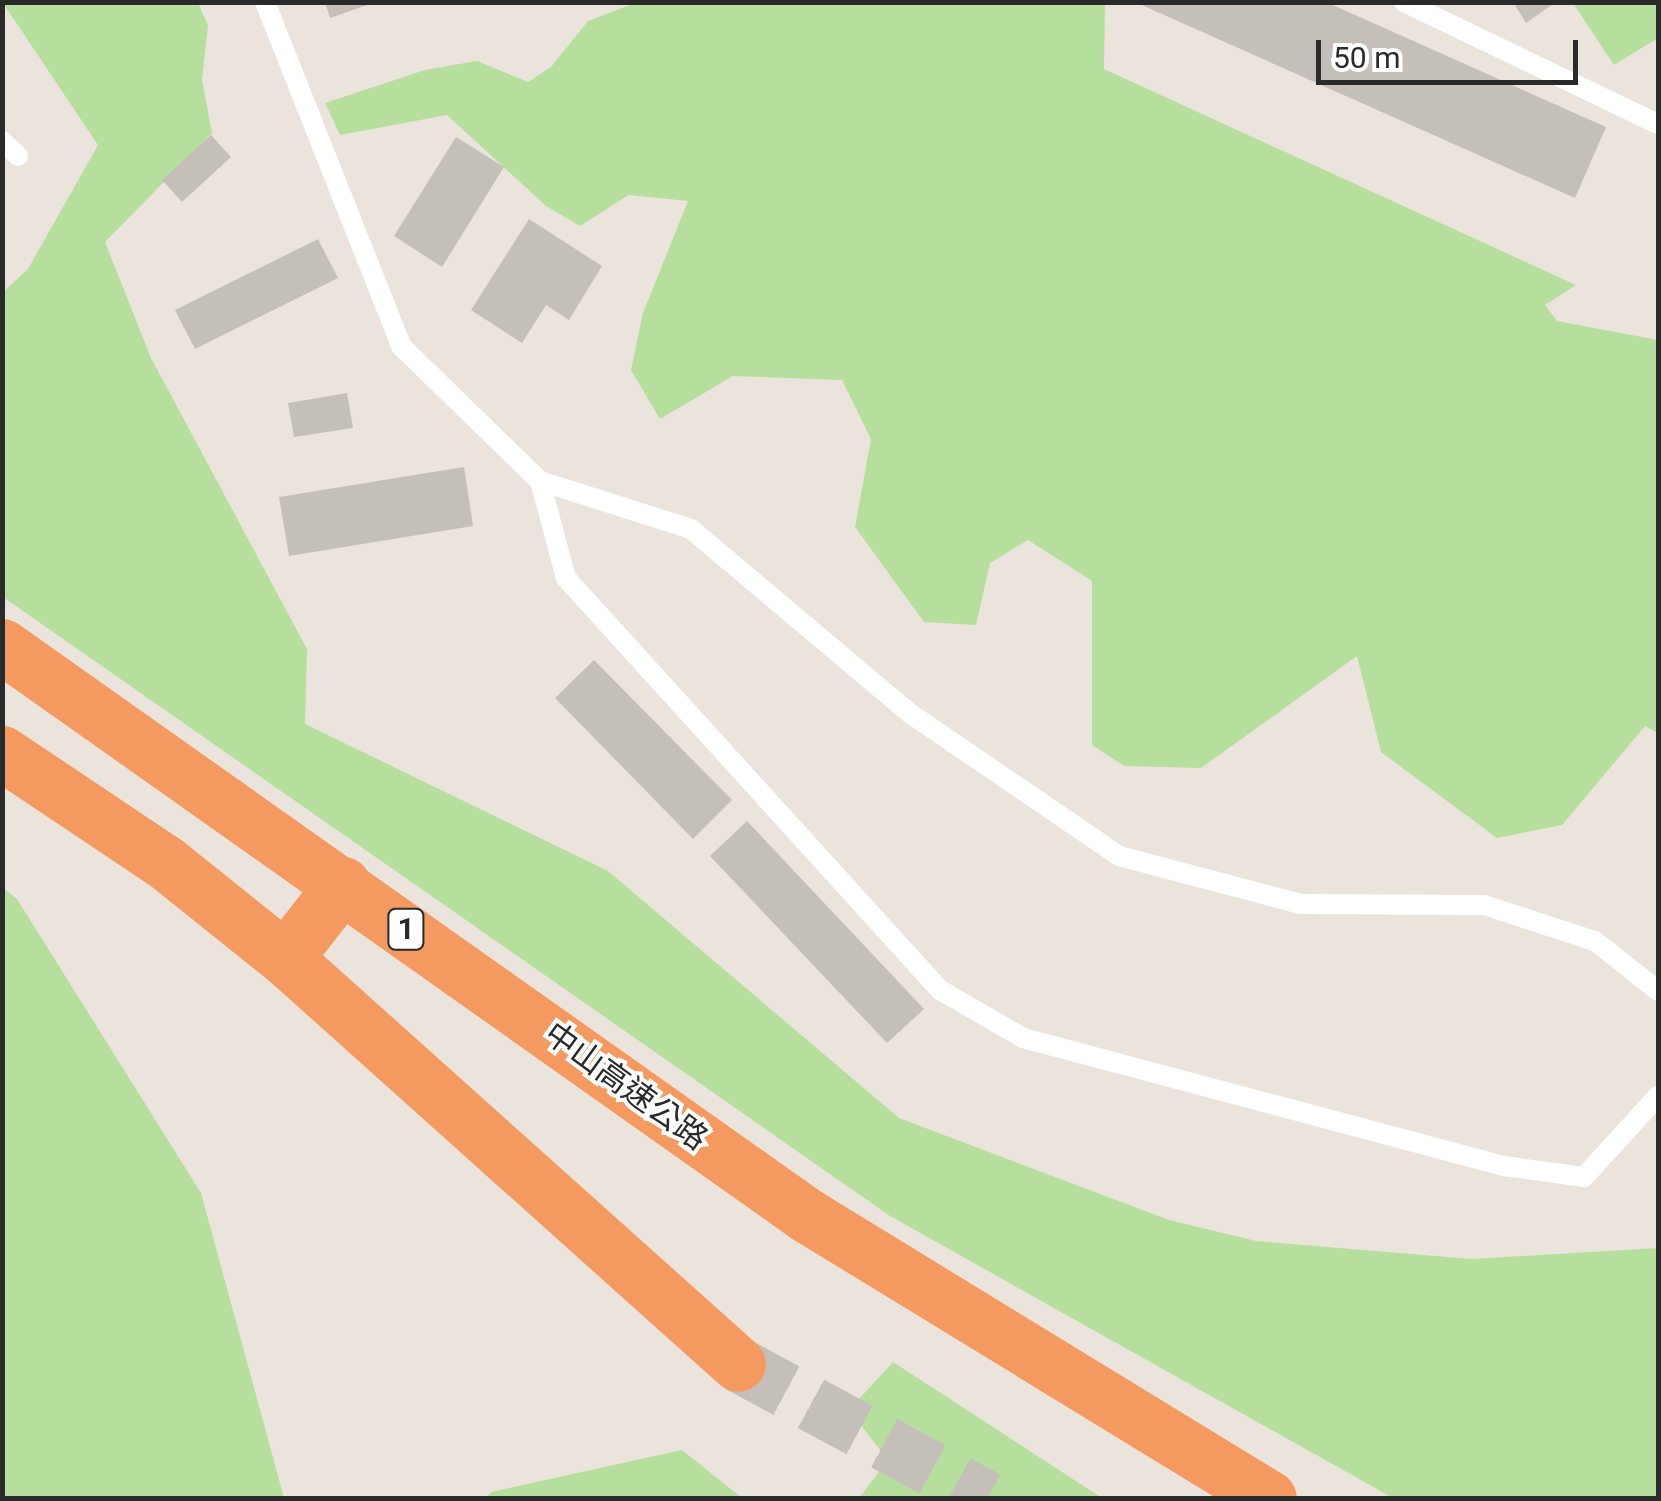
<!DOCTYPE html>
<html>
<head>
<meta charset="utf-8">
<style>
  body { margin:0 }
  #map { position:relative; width:1661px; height:1501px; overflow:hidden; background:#ebe4dd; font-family:Roboto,"Noto Sans TC",sans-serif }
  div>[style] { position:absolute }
  .green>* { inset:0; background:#b6de9c }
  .building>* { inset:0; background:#c4bfb8 }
  .motorway-tunnel>* { height:55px; margin-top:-27.5px; transform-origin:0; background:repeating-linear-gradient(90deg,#c4bfb9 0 55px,transparent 0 83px) }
  .service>* { height:20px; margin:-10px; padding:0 10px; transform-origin:10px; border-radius:10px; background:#fff }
  .motorway>* { height:55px; margin:-27.5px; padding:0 27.5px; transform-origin:27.5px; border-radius:27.5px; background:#f4995f }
  span { translate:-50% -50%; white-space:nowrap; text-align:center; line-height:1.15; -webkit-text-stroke:8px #fff; paint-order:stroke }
  .shield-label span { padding:2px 8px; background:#fff; border:2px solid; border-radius:8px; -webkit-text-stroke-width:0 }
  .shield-label { font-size:30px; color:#2a2a2a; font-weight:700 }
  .street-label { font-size:32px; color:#2a2a2a }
  .frame { position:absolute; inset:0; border:5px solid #2a2a2a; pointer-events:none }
  .scale { position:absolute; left:1316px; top:40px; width:262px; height:45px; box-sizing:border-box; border:5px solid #2a2a2a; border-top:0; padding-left:12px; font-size:30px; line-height:35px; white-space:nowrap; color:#2a2a2a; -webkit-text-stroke:8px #fff; paint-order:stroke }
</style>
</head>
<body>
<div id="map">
  <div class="green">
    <div style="clip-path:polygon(853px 2px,1105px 3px,1104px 69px,1576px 285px,1545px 305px,1557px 321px,1658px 340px,1658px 733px,1645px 726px,1562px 825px,1497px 838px,1381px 752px,1357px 656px,1201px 768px,1124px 766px,1092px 745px,1092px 581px,1028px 540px,990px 563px,976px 625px,924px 622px,855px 527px,871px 439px,842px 380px,733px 376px,660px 419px,631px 370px,643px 313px,688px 201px,629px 195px,580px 226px,546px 206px,447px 115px,340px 135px,325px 103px,425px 70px,477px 61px,528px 82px,551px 67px,588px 21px,635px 3px)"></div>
    <div style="clip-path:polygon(3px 3px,198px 3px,208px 25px,202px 80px,212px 133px,105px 242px,151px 358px,307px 649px,305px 724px,608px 871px,899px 1118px,1169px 1220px,1256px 1241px,1472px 1259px,1658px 1248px,1658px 1498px,1393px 1498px,890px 1216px,3px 597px,3px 292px,28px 269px,98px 145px)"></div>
    <div style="clip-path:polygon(1573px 3px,1658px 3px,1658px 38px,1614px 65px)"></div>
    <div style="clip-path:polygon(3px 888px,17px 899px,201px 1193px,284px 1498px,3px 1498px)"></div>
    <div style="clip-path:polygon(893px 1362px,1102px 1498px,859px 1498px,888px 1460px,849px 1410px)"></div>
    <div style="clip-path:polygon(682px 1450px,742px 1498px,486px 1498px,491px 1492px)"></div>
  </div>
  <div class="building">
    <div style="clip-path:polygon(325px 2px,373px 2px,373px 3px,330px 18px)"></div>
    <div style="clip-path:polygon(1135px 2px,1326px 2px,1606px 127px,1575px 198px)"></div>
    <div style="clip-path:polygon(1513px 2px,1556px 2px,1526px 23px)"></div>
    <div style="clip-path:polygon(211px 135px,231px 157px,182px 202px,162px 180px)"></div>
    <div style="clip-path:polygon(456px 137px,504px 167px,442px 267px,394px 236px)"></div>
    <div style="clip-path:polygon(529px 219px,602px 266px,569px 320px,546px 305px,522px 343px,471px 310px)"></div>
    <div style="clip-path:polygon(318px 239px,338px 278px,195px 349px,175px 310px)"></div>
    <div style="clip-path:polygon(347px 393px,353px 428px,294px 437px,288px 403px)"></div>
    <div style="clip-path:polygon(464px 467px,473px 526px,289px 556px,279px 497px)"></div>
    <div style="clip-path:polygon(594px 660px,732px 800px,693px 839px,555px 698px)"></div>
    <div style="clip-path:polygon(747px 821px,924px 1009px,887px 1043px,710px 856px)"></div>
  </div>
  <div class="motorway-tunnel">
    <div style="left:738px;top:1364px;width:283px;rotate:28.3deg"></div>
  </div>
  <div class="service">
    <div style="left:265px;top:2px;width:370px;rotate:68.4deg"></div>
    <div style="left:401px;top:346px;width:194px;rotate:44.2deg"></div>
    <div style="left:540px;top:481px;width:158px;rotate:17.6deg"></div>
    <div style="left:691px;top:529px;width:287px;rotate:40.1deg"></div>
    <div style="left:911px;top:714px;width:252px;rotate:34.3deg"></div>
    <div style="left:1119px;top:856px;width:188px;rotate:14.8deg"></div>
    <div style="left:1301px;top:904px;width:183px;rotate:0.3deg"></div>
    <div style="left:1484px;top:905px;width:117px;rotate:18deg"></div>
    <div style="left:1595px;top:941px;width:80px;rotate:38.4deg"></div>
    <div style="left:1404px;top:2px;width:282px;rotate:25.7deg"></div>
    <div style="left:2px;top:141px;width:22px;rotate:43deg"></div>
    <div style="left:540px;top:481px;width:100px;rotate:75deg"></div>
    <div style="left:566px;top:578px;width:556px;rotate:47.77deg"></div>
    <div style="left:940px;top:990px;width:96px;rotate:30deg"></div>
    <div style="left:1023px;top:1038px;width:498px;rotate:14.9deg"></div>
    <div style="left:1504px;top:1166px;width:81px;rotate:7.8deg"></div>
    <div style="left:1584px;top:1177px;width:110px;rotate:-47.6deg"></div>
  </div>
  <div class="motorway">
    <div style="left:2px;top:646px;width:987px;rotate:35.27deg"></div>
    <div style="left:808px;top:1216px;width:540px;rotate:31.45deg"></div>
    <div style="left:2px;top:753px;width:196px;rotate:33.8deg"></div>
    <div style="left:165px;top:862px;width:154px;rotate:38.7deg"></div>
    <div style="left:285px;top:958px;width:608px;rotate:41.87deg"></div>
    <div style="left:285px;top:958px;width:94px;rotate:-51.9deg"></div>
  </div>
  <div class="shield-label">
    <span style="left:406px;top:929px">1</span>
  </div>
  <div class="street-label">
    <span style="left:626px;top:1086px;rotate:36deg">中山高速公路</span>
  </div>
  <div class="frame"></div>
  <div class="scale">50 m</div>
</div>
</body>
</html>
